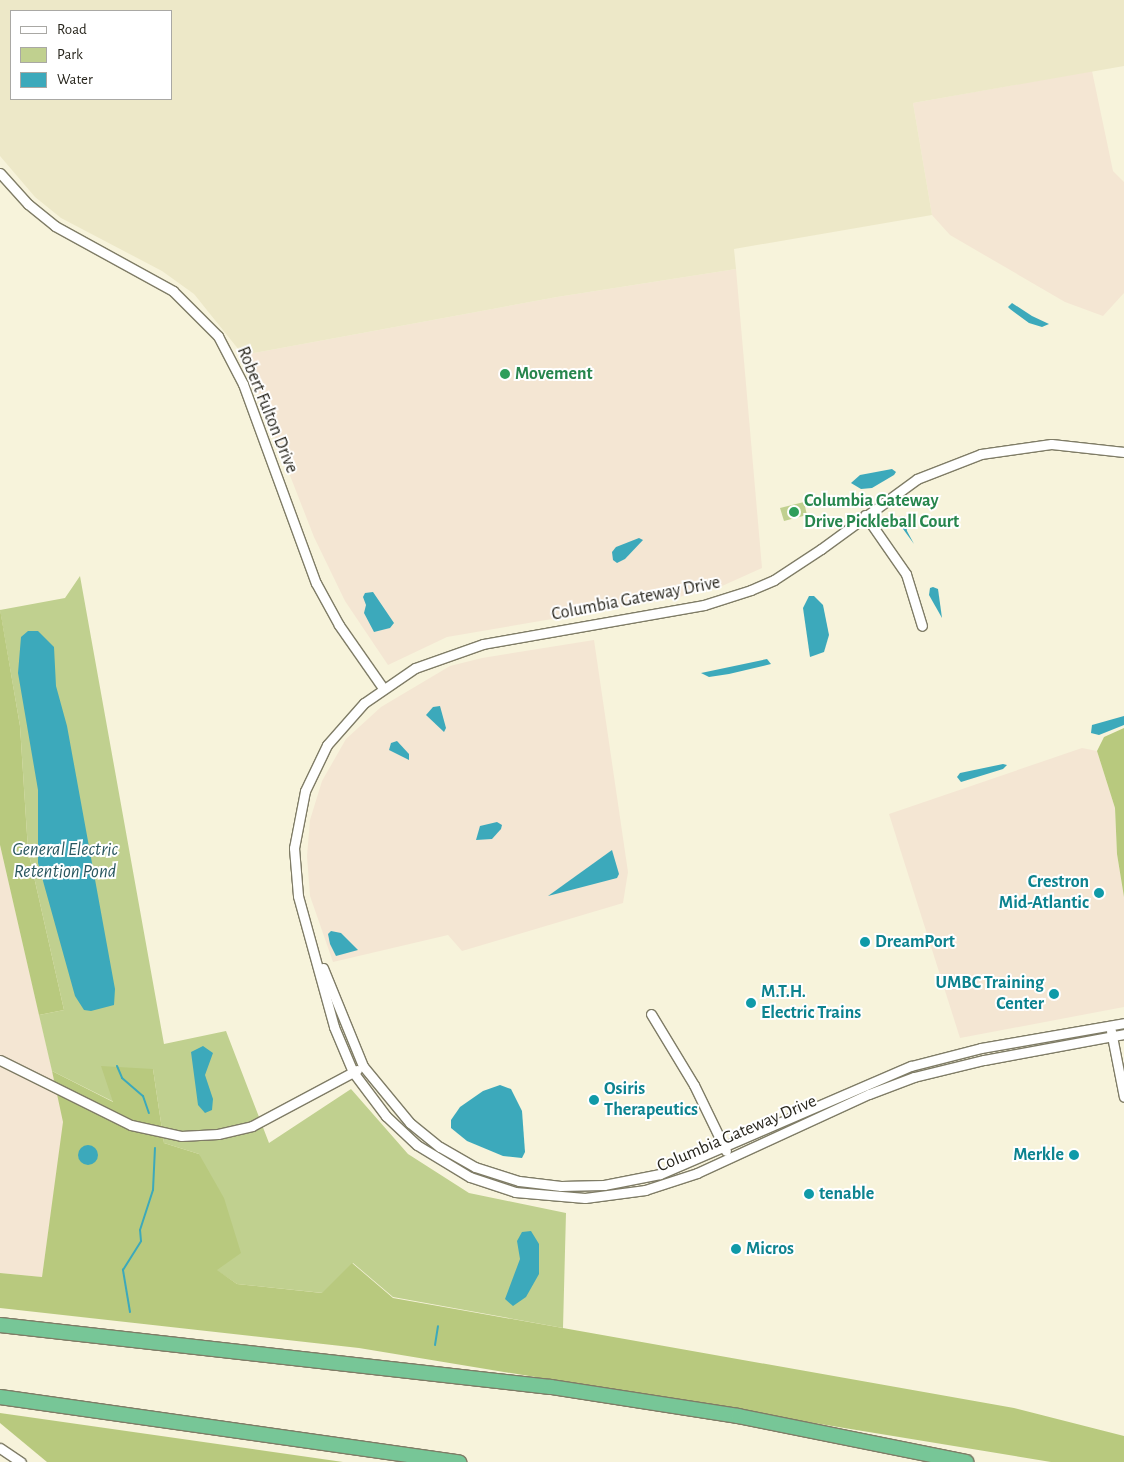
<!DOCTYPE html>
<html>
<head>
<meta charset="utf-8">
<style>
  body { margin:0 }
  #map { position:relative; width:1124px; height:1462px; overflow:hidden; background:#f7f3db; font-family:"Alegreya Sans",sans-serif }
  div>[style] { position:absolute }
  .commercial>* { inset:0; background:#f4e6d3 }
  .built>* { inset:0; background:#ede8c8 }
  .green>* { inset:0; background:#c0d08f }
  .forest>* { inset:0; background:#b8c97e }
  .water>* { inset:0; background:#3ca9bb }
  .round { border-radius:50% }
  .stream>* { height:2px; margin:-1px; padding:0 1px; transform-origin:1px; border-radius:1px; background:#3ca9bb }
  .roads { filter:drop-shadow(1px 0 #7f7c66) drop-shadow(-1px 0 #7f7c66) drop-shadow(0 1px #7f7c66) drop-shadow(0 -1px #7f7c66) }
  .minor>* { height:9px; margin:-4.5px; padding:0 4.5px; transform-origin:4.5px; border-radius:4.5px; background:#fff }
  .highway>* { height:14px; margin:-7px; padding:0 7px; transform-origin:7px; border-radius:7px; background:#77c697 }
  .dots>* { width:14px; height:14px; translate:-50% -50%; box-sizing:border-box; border:2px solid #fff; border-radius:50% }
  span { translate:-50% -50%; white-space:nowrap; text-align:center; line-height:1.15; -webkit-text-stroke:4px #fff; paint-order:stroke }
  .leisure-label { font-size:18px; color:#27864d; font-weight:700 }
  .left { translate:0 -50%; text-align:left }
  .street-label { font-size:18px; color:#27251c }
  .culture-label { font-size:18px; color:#0d838f; font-weight:700 }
  .right { translate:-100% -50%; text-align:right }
  .water-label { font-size:19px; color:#29575f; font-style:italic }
  .legend { position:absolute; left:10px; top:10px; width:162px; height:90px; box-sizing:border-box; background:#fff; border:1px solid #a9a8a4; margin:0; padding:6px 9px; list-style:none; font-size:15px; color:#27251c }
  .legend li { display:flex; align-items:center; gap:10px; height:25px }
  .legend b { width:25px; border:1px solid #a9a8a4 }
</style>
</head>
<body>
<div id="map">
  <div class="commercial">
    <div style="clip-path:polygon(1092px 71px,1113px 171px,1124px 182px,1124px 293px,1103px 316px,1065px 302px,950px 235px,932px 215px,913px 103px)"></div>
    <div style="clip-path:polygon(736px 269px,762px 568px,722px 586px,675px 598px,447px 637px,388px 665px,345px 601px,314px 537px,243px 355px,557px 297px)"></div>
    <div style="clip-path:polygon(594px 640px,628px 872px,623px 903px,462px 951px,448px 935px,333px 962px,310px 896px,307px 856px,310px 820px,322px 781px,346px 739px,381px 707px,450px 666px,482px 658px)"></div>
    <div style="clip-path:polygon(1082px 748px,1097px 751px,1115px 808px,1117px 854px,1124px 897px,1124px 1007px,960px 1038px,889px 814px)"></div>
    <div style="clip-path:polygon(0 845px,64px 1122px,42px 1277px,0 1273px)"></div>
  </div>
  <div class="built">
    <div style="clip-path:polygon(evenodd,0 0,1124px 0,1124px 66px,913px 103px,932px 215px,734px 249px,736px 269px,557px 297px,243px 355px,194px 294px,162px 271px,61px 218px,35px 197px,0 156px,0 0,11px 11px,171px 11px,171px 99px,11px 99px,11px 11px)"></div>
  </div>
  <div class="green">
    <div style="clip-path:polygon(804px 502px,807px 515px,784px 521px,780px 508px)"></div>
    <div style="clip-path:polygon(80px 576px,164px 1044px,226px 1031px,269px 1143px,351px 1089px,408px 1154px,469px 1193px,566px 1213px,563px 1328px,393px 1297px,353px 1263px,323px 1293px,237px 1284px,216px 1270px,199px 1154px,164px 1143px,153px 1069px,114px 1102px,52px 1071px,39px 1015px,64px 1010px,28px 850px,20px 726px,0 610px,65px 598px)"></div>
  </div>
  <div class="forest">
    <div style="clip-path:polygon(0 609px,20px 726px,28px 850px,64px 1010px,39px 1015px,0 845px)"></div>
    <div style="clip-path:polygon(1124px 728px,1124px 897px,1117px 854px,1115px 808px,1097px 751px,1104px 737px)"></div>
    <div style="clip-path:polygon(101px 1066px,153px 1069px,164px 1143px,199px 1154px,224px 1198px,241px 1253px,217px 1270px,237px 1284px,322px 1293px,352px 1263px,393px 1298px,1014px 1408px,1124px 1436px,1124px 1462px,1051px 1462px,359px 1348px,0 1308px,0 1273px,42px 1277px,63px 1122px,52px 1071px,113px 1102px)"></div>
    <div style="clip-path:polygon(0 1413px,343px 1462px,47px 1462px,0 1423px)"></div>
  </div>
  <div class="water">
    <div style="clip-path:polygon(1012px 303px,1032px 316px,1049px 324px,1042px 327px,1029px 323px,1010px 309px,1008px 307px)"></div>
    <div style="clip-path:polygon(892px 469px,896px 472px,894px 475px,872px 488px,861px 489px,851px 483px,860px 475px)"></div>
    <div style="clip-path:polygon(905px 516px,907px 531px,914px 544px,898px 522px,899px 517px)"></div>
    <div style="clip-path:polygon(639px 538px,643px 540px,625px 559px,617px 563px,613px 560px,612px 552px,616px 547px)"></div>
    <div style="clip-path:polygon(933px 587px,938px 589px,942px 618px,929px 595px,930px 588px)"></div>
    <div style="clip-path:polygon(373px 592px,394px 623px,390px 628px,374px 632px,364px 613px,366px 605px,363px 597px,365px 593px)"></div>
    <div style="clip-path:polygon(809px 596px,814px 596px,823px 605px,829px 635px,824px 652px,810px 657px,803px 608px)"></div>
    <div style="clip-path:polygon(28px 631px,38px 631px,54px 647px,56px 686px,67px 726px,115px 989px,114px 1005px,91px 1011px,84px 1010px,75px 996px,38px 863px,38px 790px,18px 673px,21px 637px)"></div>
    <div style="clip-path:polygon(767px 659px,771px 664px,729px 674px,709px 677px,701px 673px)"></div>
    <div style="clip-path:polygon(440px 706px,446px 728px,444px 732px,426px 715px,433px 707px)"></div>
    <div style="clip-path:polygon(1124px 716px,1124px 725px,1099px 735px,1091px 733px,1092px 725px)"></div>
    <div style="clip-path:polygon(397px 741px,409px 754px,409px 760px,389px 750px,391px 743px)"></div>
    <div style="clip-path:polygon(1003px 764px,1007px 765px,1003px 769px,961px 782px,957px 777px,960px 773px)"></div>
    <div style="clip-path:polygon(497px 822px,502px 825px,501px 829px,492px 839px,476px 840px,480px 826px)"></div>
    <div style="clip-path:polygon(612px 850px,619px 874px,617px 878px,548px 896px)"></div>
    <div style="clip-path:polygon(331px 931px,341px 933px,358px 950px,336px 956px,330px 944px,328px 934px)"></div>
    <div style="clip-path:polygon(203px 1046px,213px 1053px,205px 1075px,213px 1099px,212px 1110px,205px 1113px,198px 1105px,191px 1052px)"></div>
    <div style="clip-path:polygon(500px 1085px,511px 1089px,522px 1111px,525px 1152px,522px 1158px,503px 1156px,467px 1141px,451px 1128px,451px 1120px,460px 1107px,483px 1091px)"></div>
    <div class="round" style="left:78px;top:1145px;width:20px;height:20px"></div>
    <div style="clip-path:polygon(531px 1231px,539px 1244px,539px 1274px,526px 1297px,513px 1306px,505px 1299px,520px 1259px,517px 1241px,522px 1232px)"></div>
  </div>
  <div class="stream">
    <div style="left:117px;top:1066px;width:13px;rotate:67deg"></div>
    <div style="left:122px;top:1078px;width:28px;rotate:41deg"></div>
    <div style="left:143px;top:1096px;width:18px;rotate:71deg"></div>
    <div style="left:130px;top:1312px;width:43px;rotate:-99.5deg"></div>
    <div style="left:123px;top:1270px;width:34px;rotate:-58deg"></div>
    <div style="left:141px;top:1241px;width:11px;rotate:-95deg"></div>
    <div style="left:140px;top:1230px;width:42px;rotate:-72deg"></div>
    <div style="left:153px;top:1190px;width:42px;rotate:-87.3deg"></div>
    <div style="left:435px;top:1345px;width:19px;rotate:-81deg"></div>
  </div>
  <div class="roads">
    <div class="minor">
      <div style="left:0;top:173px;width:42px;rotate:47.9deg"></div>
      <div style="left:28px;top:204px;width:35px;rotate:39deg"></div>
      <div style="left:55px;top:226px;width:135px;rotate:28.8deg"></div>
      <div style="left:173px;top:291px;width:64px;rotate:45deg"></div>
      <div style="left:218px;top:336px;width:54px;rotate:62.5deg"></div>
      <div style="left:243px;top:384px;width:212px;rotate:69.9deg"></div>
      <div style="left:316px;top:583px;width:48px;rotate:61.3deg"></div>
      <div style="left:339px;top:625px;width:77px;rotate:55.1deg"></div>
      <div style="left:1124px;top:452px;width:73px;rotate:-173.7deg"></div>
      <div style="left:1051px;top:444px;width:71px;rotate:171.9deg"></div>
      <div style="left:981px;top:454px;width:69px;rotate:158.7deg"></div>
      <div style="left:917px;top:479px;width:119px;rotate:143.9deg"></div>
      <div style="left:821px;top:549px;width:56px;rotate:146.6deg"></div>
      <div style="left:774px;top:580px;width:25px;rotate:157deg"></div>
      <div style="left:751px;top:590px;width:49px;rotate:162.3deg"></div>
      <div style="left:704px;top:605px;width:224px;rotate:170deg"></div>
      <div style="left:483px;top:644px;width:72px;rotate:160.6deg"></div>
      <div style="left:415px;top:668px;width:62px;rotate:145.5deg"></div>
      <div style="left:364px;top:703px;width:56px;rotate:131.4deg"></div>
      <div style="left:327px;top:745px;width:51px;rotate:115.6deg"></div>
      <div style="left:305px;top:791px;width:58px;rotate:100.9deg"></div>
      <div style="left:294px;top:848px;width:48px;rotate:85.2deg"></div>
      <div style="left:298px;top:896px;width:136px;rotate:74.6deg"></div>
      <div style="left:334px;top:1027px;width:49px;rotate:67.1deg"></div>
      <div style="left:353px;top:1072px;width:55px;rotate:53.1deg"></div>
      <div style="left:386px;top:1116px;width:42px;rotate:43.1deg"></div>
      <div style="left:417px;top:1145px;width:62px;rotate:31.1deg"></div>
      <div style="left:470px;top:1177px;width:47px;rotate:18.4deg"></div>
      <div style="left:515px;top:1192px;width:70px;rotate:4.9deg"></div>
      <div style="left:585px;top:1198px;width:61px;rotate:-7.6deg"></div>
      <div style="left:645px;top:1190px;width:55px;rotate:-18.1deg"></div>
      <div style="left:697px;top:1173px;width:189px;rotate:-24.7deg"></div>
      <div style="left:869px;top:1094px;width:48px;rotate:-20.7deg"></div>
      <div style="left:914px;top:1077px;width:72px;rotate:-13.7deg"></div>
      <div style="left:984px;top:1060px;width:142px;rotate:-10.5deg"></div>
      <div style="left:865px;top:515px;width:72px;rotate:55.2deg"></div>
      <div style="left:906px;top:574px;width:54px;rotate:72.9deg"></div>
      <div style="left:323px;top:968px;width:106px;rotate:67.8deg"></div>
      <div style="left:363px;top:1066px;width:74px;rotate:50.5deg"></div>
      <div style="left:410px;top:1123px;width:38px;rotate:39deg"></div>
      <div style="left:440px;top:1147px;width:40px;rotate:29.7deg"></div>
      <div style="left:475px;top:1167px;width:46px;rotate:17.7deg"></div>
      <div style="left:519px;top:1181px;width:42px;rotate:6.8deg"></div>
      <div style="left:561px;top:1186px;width:43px;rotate:-1.3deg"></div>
      <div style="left:604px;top:1185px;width:57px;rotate:-11.1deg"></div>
      <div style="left:660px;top:1174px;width:273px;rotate:-23.3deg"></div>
      <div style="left:911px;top:1066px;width:72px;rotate:-14.4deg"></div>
      <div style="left:981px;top:1048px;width:145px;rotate:-9.9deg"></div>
      <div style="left:651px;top:1014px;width:83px;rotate:58.8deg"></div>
      <div style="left:694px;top:1085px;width:73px;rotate:64.1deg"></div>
      <div style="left:1111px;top:1031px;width:67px;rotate:78.9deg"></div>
      <div style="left:0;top:1060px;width:146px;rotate:26.4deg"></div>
      <div style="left:131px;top:1125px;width:51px;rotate:12.4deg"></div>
      <div style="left:181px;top:1136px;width:37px;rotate:-3deg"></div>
      <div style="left:218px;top:1134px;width:35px;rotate:-13deg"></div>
      <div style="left:252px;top:1126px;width:119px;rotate:-28.1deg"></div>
      <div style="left:0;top:1448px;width:25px;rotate:34deg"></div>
    </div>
    <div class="highway">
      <div style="left:0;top:1325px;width:554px;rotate:6.42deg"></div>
      <div style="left:551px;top:1387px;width:189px;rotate:8.8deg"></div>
      <div style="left:738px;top:1416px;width:233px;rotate:11.4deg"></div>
      <div style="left:0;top:1397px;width:464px;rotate:8.1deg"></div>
    </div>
  </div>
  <div class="dots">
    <div style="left:505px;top:374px;background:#2e9e5b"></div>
    <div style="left:794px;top:512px;background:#2e9e5b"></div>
    <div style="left:1099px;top:893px;background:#0f9aa8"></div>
    <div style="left:865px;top:942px;background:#0f9aa8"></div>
    <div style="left:1054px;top:994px;background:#0f9aa8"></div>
    <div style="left:751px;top:1003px;background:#0f9aa8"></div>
    <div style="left:594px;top:1100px;background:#0f9aa8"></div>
    <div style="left:1074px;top:1155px;background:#0f9aa8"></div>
    <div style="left:809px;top:1194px;background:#0f9aa8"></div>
    <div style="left:736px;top:1249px;background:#0f9aa8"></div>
  </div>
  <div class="leisure-label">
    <span class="left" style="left:515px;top:374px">Movement</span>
    <span class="left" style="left:804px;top:512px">Columbia Gateway<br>Drive Pickleball Court</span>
  </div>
  <div class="street-label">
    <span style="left:267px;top:410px;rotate:68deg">Robert Fulton Drive</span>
    <span style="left:636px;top:599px;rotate:-11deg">Columbia Gateway Drive</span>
    <span style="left:737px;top:1134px;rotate:-23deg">Columbia Gateway Drive</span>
  </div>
  <div class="culture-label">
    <span class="right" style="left:1089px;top:893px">Crestron<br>Mid-Atlantic</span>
    <span class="left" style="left:875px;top:942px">DreamPort</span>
    <span class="right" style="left:1044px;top:994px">UMBC Training<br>Center</span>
    <span class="left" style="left:761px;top:1003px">M.T.H.<br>Electric Trains</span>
    <span class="left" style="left:604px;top:1100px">Osiris<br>Therapeutics</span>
    <span class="right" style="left:1064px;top:1155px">Merkle</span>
    <span class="left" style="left:819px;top:1194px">tenable</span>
    <span class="left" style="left:746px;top:1249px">Micros</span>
  </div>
  <div class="water-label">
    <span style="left:65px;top:861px">General Electric<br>Retention Pond</span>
  </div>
  <ul class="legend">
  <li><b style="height:6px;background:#fff"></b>Road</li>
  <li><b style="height:14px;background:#c0d08f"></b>Park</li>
  <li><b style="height:14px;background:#3ca9bb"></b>Water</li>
  </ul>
</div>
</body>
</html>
